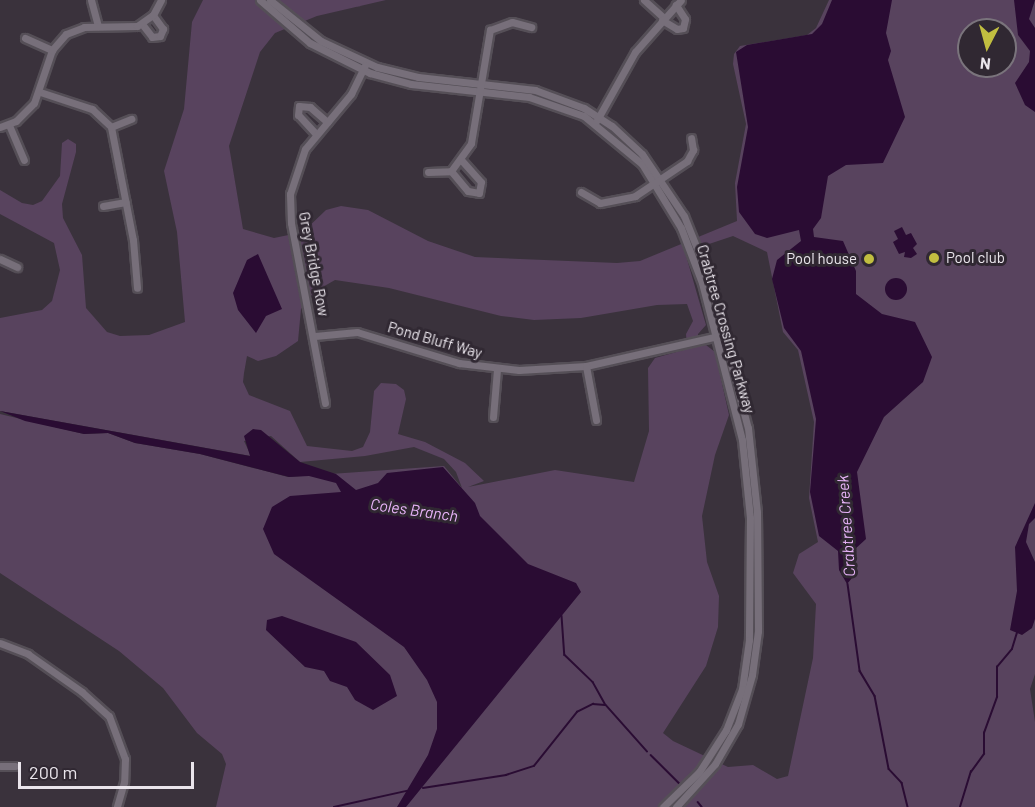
<!DOCTYPE html>
<html>
<head>
<meta charset="utf-8">
<style>
  body { margin:0 }
  #map { position:relative; width:1035px; height:807px; overflow:hidden; background:#3a323c; font-family:Barlow,sans-serif }
  div>[style] { position:absolute }
  .green>* { inset:0; background:#58435e }
  .water>* { inset:0; background:#2a0c33 }
  .round { border-radius:50% }
  .stream>* { height:1.5px; margin:-0.75px; padding:0 0.75px; transform-origin:0.75px; border-radius:0.75px; background:#2a0c33 }
  .roads { filter:drop-shadow(2px 0 #554f57) drop-shadow(-2px 0 #554f57) drop-shadow(0 2px #554f57) drop-shadow(0 -2px #554f57) }
  .minor>* { height:7px; margin:-3.5px; padding:0 3.5px; transform-origin:3.5px; border-radius:3.5px; background:#776f7a }
  .dots>* { width:16px; height:16px; translate:-50% -50%; box-sizing:border-box; border:3px solid #302832; border-radius:50% }
  span { translate:-50% -50%; white-space:nowrap; text-align:center; line-height:1.15; -webkit-text-stroke:6px #302832; paint-order:stroke }
  .poi-label { font-size:15px; color:#eae5ec }
  .left { translate:0 -50%; text-align:left }
  .right { translate:-100% -50%; text-align:right }
  .street-label { font-size:15px; color:#eae5ec }
  .water-label { font-size:16px; color:#e8b4f9; font-style:italic }
  .north { position:absolute; left:957px; top:18px; width:60px; height:60px; box-sizing:border-box; background:#302832; border:2px solid #7a747c; border-radius:50%; rotate:186deg; font-size:16px; font-weight:700; line-height:24px; text-align:center; color:#eae5ec }
  .north::after { content:''; display:block; margin:auto; width:21px; height:27px; background:#c1be40; clip-path:polygon(50% 0,100% 100%,50% 72%,0 100%) }
  .scale { position:absolute; left:18px; top:762px; width:176px; height:27px; box-sizing:border-box; border:3px solid #eae5ec; border-top:0; padding-left:8px; font-size:18px; line-height:21px; white-space:nowrap; color:#eae5ec; -webkit-text-stroke:4px #302832; paint-order:stroke }
</style>
</head>
<body>
<div id="map">
  <div class="green">
    <div style="clip-path:polygon(evenodd,203px 0,386px 0,317px 16px,275px 33px,260px 52px,229px 146px,243px 229px,274px 238px,303px 232px,326px 210px,341px 206px,368px 210px,428px 241px,475px 257px,617px 263px,640px 261px,737px 221px,735px 183px,746px 124px,733px 64px,734px 54px,740px 46px,807px 35px,816px 28px,829px 0,1035px 0,1035px 674px,1030px 689px,1035px 722px,1035px 807px,216px 807px,226px 764px,222px 754px,197px 733px,163px 688px,119px 651px,0 573px,0 414px,84px 434px,108px 433px,135px 443px,200px 454px,288px 477px,444px 466px,462px 488px,456px 472px,444px 459px,414px 447px,365px 456px,300px 462px,271px 436px,244px 441px,251px 456px,0 411px,0 318px,42px 310px,52px 301px,60px 270px,54px 243px,0 214px,0 190px,22px 203px,33px 205px,42px 201px,60px 176px,62px 143px,68px 139px,76px 144px,76px 152px,62px 204px,63px 218px,82px 255px,86px 308px,107px 332px,120px 336px,149px 335px,185px 322px,177px 232px,164px 171px,184px 109px,192px 22px,203px 0,969px 30px,1005px 30px,1005px 66px,969px 66px,969px 30px,203px 0,733px 236px,767px 252px,783px 332px,798px 350px,814px 422px,809px 498px,818px 542px,799px 554px,793px 573px,816px 604px,813px 658px,788px 776px,777px 779px,753px 765px,728px 767px,673px 741px,663px 733px,706px 666px,718px 627px,719px 596px,707px 562px,702px 516px,715px 455px,729px 415px,715px 352px,706px 345px,697px 347px,698px 334px,706px 325px,685px 252px,733px 236px,203px 0,335px 280px,389px 288px,501px 316px,534px 320px,581px 318px,657px 305px,687px 304px,693px 321px,686px 334px,687px 349px,655px 358px,648px 368px,649px 431px,634px 482px,555px 470px,468px 487px,484px 481px,465px 463px,425px 442px,398px 434px,406px 399px,404px 390px,396px 384px,381px 383px,374px 391px,370px 432px,363px 447px,352px 451px,307px 446px,290px 411px,249px 395px,243px 382px,244px 373px,247px 356px,258px 361px,276px 356px,298px 341px,301px 309px,314px 292px,335px 280px)"></div>
  </div>
  <div class="water">
    <div style="clip-path:polygon(832px 0,892px 0,886px 33px,891px 51px,888px 60px,905px 117px,883px 163px,846px 165px,828px 176px,821px 218px,813px 229px,814px 237px,843px 241px,856px 271px,856px 294px,882px 314px,915px 322px,932px 357px,923px 382px,884px 417px,857px 472px,866px 539px,854px 550px,852px 578px,847px 584px,839px 570px,838px 551px,819px 536px,810px 492px,816px 419px,801px 351px,784px 328px,772px 279px,777px 260px,801px 241px,799px 230px,767px 238px,755px 234px,739px 212px,737px 187px,748px 127px,736px 52px,747px 45px,812px 34px,822px 24px)"></div>
    <div style="clip-path:polygon(1014px 0,1035px 0,1029px 19px,1035px 28px,1035px 112px,1025px 105px,1015px 83px,1029px 62px,1030px 51px,1018px 35px)"></div>
    <div style="clip-path:polygon(902px 227px,906px 235px,911px 233px,917px 244px,913px 248px,917px 254px,911px 258px,904px 257px,905px 252px,899px 254px,893px 242px,898px 239px,894px 231px)"></div>
    <div style="clip-path:polygon(258px 254px,282px 309px,266px 316px,256px 333px,238px 310px,233px 293px,247px 260px)"></div>
    <div class="round" style="left:885px;top:278px;width:22px;height:22px"></div>
    <div style="clip-path:polygon(0 411px,250px 456px,244px 436px,253px 429px,261px 430px,300px 462px,336px 474px,356px 490px,378px 483px,387px 473px,443px 467px,475px 503px,480px 516px,528px 564px,576px 583px,581px 592px,406px 807px,397px 807px,428px 755px,437px 729px,437px 702px,427px 680px,404px 647px,274px 554px,263px 529px,272px 507px,290px 496px,341px 492px,336px 483px,309px 476px,289px 477px,200px 454px,135px 443px,108px 433px,84px 434px,25px 421px)"></div>
    <div style="clip-path:polygon(1035px 503px,1035px 518px,1029px 524px,1026px 542px,1035px 562px,1035px 619px,1032px 628px,1022px 635px,1010px 630px,1017px 591px,1015px 547px)"></div>
    <div style="clip-path:polygon(282px 616px,356px 642px,390px 675px,397px 696px,373px 710px,355px 700px,347px 687px,330px 681px,324px 671px,305px 667px,266px 630px,267px 620px)"></div>
  </div>
  <div class="stream">
    <div style="left:848px;top:584px;width:88px;rotate:82.1deg"></div>
    <div style="left:860px;top:671px;width:29px;rotate:59deg"></div>
    <div style="left:875px;top:696px;width:74px;rotate:79.1deg"></div>
    <div style="left:889px;top:769px;width:19px;rotate:47deg"></div>
    <div style="left:902px;top:783px;width:25px;rotate:76deg"></div>
    <div style="left:562px;top:616px;width:39px;rotate:86deg"></div>
    <div style="left:565px;top:655px;width:39px;rotate:44deg"></div>
    <div style="left:593px;top:682px;width:26px;rotate:61deg"></div>
    <div style="left:606px;top:705px;width:62px;rotate:48.3deg"></div>
    <div style="left:651px;top:755px;width:40px;rotate:45deg"></div>
    <div style="left:423px;top:788px;width:84px;rotate:-8.9deg"></div>
    <div style="left:506px;top:775px;width:29px;rotate:-18deg"></div>
    <div style="left:534px;top:766px;width:69px;rotate:-51.5deg"></div>
    <div style="left:577px;top:712px;width:18px;rotate:-27deg"></div>
    <div style="left:593px;top:704px;width:12px;rotate:5deg"></div>
    <div style="left:698px;top:802px;width:6px;rotate:51deg"></div>
    <div style="left:334px;top:807px;width:74px;rotate:-12.5deg"></div>
    <div style="left:960px;top:807px;width:37px;rotate:-73deg"></div>
    <div style="left:971px;top:772px;width:22px;rotate:-54deg"></div>
    <div style="left:984px;top:754px;width:21px;rotate:-90deg"></div>
    <div style="left:984px;top:733px;width:38px;rotate:-70deg"></div>
    <div style="left:997px;top:697px;width:30px;rotate:-90deg"></div>
    <div style="left:997px;top:667px;width:23px;rotate:-50deg"></div>
    <div style="left:1012px;top:649px;width:17px;rotate:-73deg"></div>
  </div>
  <div class="roads">
    <div class="minor">
      <div style="left:91px;top:0;width:27px;rotate:75deg"></div>
      <div style="left:260px;top:0;width:66px;rotate:40.7deg"></div>
      <div style="left:310px;top:43px;width:67px;rotate:26.6deg"></div>
      <div style="left:370px;top:73px;width:42px;rotate:15deg"></div>
      <div style="left:411px;top:84px;width:119px;rotate:6.3deg"></div>
      <div style="left:529px;top:97px;width:58px;rotate:19.1deg"></div>
      <div style="left:584px;top:116px;width:75px;rotate:39.6deg"></div>
      <div style="left:642px;top:164px;width:75px;rotate:58.6deg"></div>
      <div style="left:681px;top:228px;width:59px;rotate:69.1deg"></div>
      <div style="left:702px;top:283px;width:162px;rotate:75.7deg"></div>
      <div style="left:742px;top:440px;width:78px;rotate:84.1deg"></div>
      <div style="left:750px;top:518px;width:122px;rotate:90.5deg"></div>
      <div style="left:749px;top:640px;width:49px;rotate:98.1deg"></div>
      <div style="left:742px;top:689px;width:44px;rotate:111.3deg"></div>
      <div style="left:726px;top:730px;width:50px;rotate:122.7deg"></div>
      <div style="left:699px;top:772px;width:50px;rotate:135.8deg"></div>
      <div style="left:270px;top:0;width:65px;rotate:38.8deg"></div>
      <div style="left:321px;top:41px;width:62px;rotate:24.9deg"></div>
      <div style="left:377px;top:67px;width:42px;rotate:13.7deg"></div>
      <div style="left:418px;top:77px;width:118px;rotate:6.3deg"></div>
      <div style="left:535px;top:90px;width:52px;rotate:20.2deg"></div>
      <div style="left:584px;top:108px;width:33px;rotate:33deg"></div>
      <div style="left:612px;top:126px;width:41px;rotate:43deg"></div>
      <div style="left:642px;top:154px;width:75px;rotate:55.9deg"></div>
      <div style="left:684px;top:216px;width:65px;rotate:68.2deg"></div>
      <div style="left:708px;top:276px;width:157px;rotate:75.3deg"></div>
      <div style="left:748px;top:428px;width:84px;rotate:83.9deg"></div>
      <div style="left:757px;top:512px;width:119px;rotate:89.5deg"></div>
      <div style="left:758px;top:631px;width:44px;rotate:97.8deg"></div>
      <div style="left:752px;top:675px;width:51px;rotate:105.9deg"></div>
      <div style="left:738px;top:724px;width:46px;rotate:119.9deg"></div>
      <div style="left:715px;top:764px;width:58px;rotate:132.2deg"></div>
      <div style="left:644px;top:0;width:27px;rotate:42deg"></div>
      <div style="left:662px;top:20px;width:17px;rotate:31deg"></div>
      <div style="left:677px;top:29px;width:6px;rotate:-9deg"></div>
      <div style="left:683px;top:28px;width:9px;rotate:-77deg"></div>
      <div style="left:685px;top:19px;width:17px;rotate:-123deg"></div>
      <div style="left:142px;top:24px;width:16px;rotate:52deg"></div>
      <div style="left:152px;top:37px;width:8px;rotate:-7deg"></div>
      <div style="left:160px;top:36px;width:8px;rotate:-67deg"></div>
      <div style="left:163px;top:29px;width:17px;rotate:-126deg"></div>
      <div style="left:25px;top:38px;width:30px;rotate:24deg"></div>
      <div style="left:40px;top:92px;width:55px;rotate:18.1deg"></div>
      <div style="left:92px;top:109px;width:26px;rotate:43deg"></div>
      <div style="left:111px;top:127px;width:115px;rotate:79deg"></div>
      <div style="left:133px;top:240px;width:48px;rotate:85.2deg"></div>
      <div style="left:597px;top:120px;width:78px;rotate:-60.8deg"></div>
      <div style="left:635px;top:52px;width:69px;rotate:-48.5deg"></div>
      <div style="left:9px;top:125px;width:38px;rotate:67deg"></div>
      <div style="left:0;top:127px;width:17px;rotate:-21deg"></div>
      <div style="left:16px;top:121px;width:25px;rotate:-45deg"></div>
      <div style="left:34px;top:103px;width:56px;rotate:-71.2deg"></div>
      <div style="left:52px;top:50px;width:21px;rotate:-49deg"></div>
      <div style="left:66px;top:34px;width:19px;rotate:-21deg"></div>
      <div style="left:84px;top:27px;width:53px;rotate:-1.1deg"></div>
      <div style="left:137px;top:26px;width:19px;rotate:-35deg"></div>
      <div style="left:153px;top:15px;width:17px;rotate:-62deg"></div>
      <div style="left:111px;top:127px;width:22px;rotate:-22deg"></div>
      <div style="left:316px;top:134px;width:26px;rotate:-133deg"></div>
      <div style="left:298px;top:115px;width:9px;rotate:-84deg"></div>
      <div style="left:299px;top:106px;width:11px;rotate:5deg"></div>
      <div style="left:310px;top:107px;width:23px;rotate:41deg"></div>
      <div style="left:451px;top:171px;width:26px;rotate:50deg"></div>
      <div style="left:468px;top:191px;width:11px;rotate:10deg"></div>
      <div style="left:479px;top:193px;width:11px;rotate:-80deg"></div>
      <div style="left:481px;top:182px;width:30px;rotate:-132deg"></div>
      <div style="left:428px;top:172px;width:23px;rotate:-2deg"></div>
      <div style="left:451px;top:171px;width:34px;rotate:-54deg"></div>
      <div style="left:471px;top:143px;width:115px;rotate:-80.5deg"></div>
      <div style="left:490px;top:30px;width:23px;rotate:-20deg"></div>
      <div style="left:512px;top:22px;width:20px;rotate:15deg"></div>
      <div style="left:581px;top:192px;width:22px;rotate:30deg"></div>
      <div style="left:600px;top:203px;width:36px;rotate:-11deg"></div>
      <div style="left:635px;top:196px;width:63px;rotate:-33.9deg"></div>
      <div style="left:687px;top:161px;width:13px;rotate:-61deg"></div>
      <div style="left:693px;top:150px;width:12px;rotate:-99deg"></div>
      <div style="left:103px;top:206px;width:23px;rotate:-10deg"></div>
      <div style="left:0;top:259px;width:19px;rotate:25deg"></div>
      <div style="left:315px;top:336px;width:42px;rotate:-5.4deg"></div>
      <div style="left:357px;top:332px;width:107px;rotate:16.9deg"></div>
      <div style="left:459px;top:363px;width:60px;rotate:6.7deg"></div>
      <div style="left:519px;top:370px;width:67px;rotate:-3.4deg"></div>
      <div style="left:586px;top:366px;width:135px;rotate:-12.8deg"></div>
      <div style="left:586px;top:366px;width:55px;rotate:79.5deg"></div>
      <div style="left:325px;top:403px;width:183px;rotate:-100.7deg"></div>
      <div style="left:291px;top:223px;width:29px;rotate:-92deg"></div>
      <div style="left:290px;top:194px;width:47px;rotate:-71.6deg"></div>
      <div style="left:305px;top:149px;width:72px;rotate:-50.1deg"></div>
      <div style="left:351px;top:94px;width:32px;rotate:-64deg"></div>
      <div style="left:493px;top:417px;width:48px;rotate:-85.2deg"></div>
      <div style="left:0;top:643px;width:30px;rotate:21deg"></div>
      <div style="left:28px;top:654px;width:66px;rotate:35.1deg"></div>
      <div style="left:82px;top:692px;width:36px;rotate:42deg"></div>
      <div style="left:109px;top:716px;width:46px;rotate:69.6deg"></div>
      <div style="left:125px;top:759px;width:23px;rotate:92deg"></div>
      <div style="left:124px;top:782px;width:26px;rotate:106deg"></div>
      <div style="left:0;top:766px;width:15px"></div>
    </div>
  </div>
  <div class="dots">
    <div style="left:934px;top:258px;background:#c1be40"></div>
    <div style="left:869px;top:259px;background:#c1be40"></div>
  </div>
  <div class="poi-label">
    <span class="left" style="left:946px;top:258px">Pool club</span>
    <span class="right" style="left:857px;top:259px">Pool house</span>
  </div>
  <div class="street-label">
    <span style="left:314px;top:264px;rotate:79deg">Grey Bridge Row</span>
    <span style="left:726px;top:329px;rotate:74deg">Crabtree Crossing Parkway</span>
    <span style="left:435px;top:340px;rotate:16deg">Pond Bluff Way</span>
  </div>
  <div class="water-label">
    <span style="left:414px;top:510px;rotate:8deg">Coles Branch</span>
    <span style="left:846px;top:526px;rotate:-94deg">Crabtree Creek</span>
  </div>
  <div class="north">N</div>
  <div class="scale">200 m</div>
</div>
</body>
</html>
